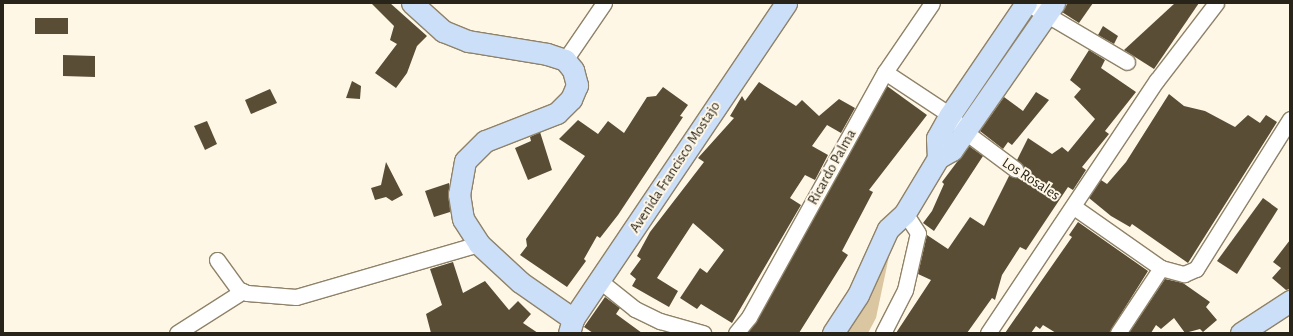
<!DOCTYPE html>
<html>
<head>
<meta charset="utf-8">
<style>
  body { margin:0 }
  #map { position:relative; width:1293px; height:336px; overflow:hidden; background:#fff7e6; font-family:"Alegreya Sans",sans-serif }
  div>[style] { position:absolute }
  .green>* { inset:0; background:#dac7a1 }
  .building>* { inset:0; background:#594e35 }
  .path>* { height:2.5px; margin-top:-1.25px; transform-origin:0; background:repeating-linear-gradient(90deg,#999284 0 4px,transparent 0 6px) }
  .roads { filter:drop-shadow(1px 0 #8f8269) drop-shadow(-1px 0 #8f8269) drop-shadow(0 1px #8f8269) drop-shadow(0 -1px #8f8269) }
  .street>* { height:15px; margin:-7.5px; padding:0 7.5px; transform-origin:7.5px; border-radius:7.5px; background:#fff }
  .secondary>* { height:21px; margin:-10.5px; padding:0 10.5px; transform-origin:10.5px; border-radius:10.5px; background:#ccdff8 }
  span { translate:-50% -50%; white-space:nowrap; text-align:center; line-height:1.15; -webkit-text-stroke:4px #fff7e6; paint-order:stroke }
  .street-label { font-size:15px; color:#292419 }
  .frame { position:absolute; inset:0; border:4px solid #292419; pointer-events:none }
</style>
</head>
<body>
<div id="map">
  <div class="green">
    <div style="clip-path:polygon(892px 242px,876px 318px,868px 333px,836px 333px)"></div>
  </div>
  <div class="building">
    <div style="clip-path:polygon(371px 3px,390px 3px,427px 36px,417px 46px,407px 73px,396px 88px,375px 73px,397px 44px,390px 40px,394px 26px)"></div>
    <div style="clip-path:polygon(1068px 3px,1093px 3px,1079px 23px,1062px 12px)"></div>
    <div style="clip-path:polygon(1175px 3px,1199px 3px,1154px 69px,1124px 50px)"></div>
    <div style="clip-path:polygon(35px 18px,68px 18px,68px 34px,35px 34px)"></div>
    <div style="clip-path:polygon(1103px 26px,1118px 36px,1114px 44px,1098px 35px)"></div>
    <div style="clip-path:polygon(1089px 50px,1105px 60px,1101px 68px,1136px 92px,1105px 131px,1109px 134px,1082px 167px,1086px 170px,1073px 190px,1068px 187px,1026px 250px,1020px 247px,1002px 275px,995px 300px,992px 298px,967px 333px,896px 333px,931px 280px,918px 274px,927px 235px,948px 249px,970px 217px,984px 226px,1009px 176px,1022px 174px,1023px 166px,1017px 160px,1028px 138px,1052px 154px,1062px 147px,1068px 152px,1095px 119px,1074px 97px,1081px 89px,1070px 80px)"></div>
    <div style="clip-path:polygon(63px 55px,95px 56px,95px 77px,63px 76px)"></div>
    <div style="clip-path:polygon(352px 81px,361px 86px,360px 99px,346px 98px)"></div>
    <div style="clip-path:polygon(759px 82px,796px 106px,802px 100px,819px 116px,839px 99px,855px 108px,841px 133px,827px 125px,812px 146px,828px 155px,815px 180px,805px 175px,790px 198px,801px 205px,732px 323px,701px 304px,697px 309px,680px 298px,700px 268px,707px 273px,724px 250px,693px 223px,657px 278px,678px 291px,669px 307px,632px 286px,636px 279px,630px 274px,641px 259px,637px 256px,650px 232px,704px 162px,698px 158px,734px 118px,730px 116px,742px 96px,745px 101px)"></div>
    <div style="clip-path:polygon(887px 86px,927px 115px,869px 190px,873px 192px,842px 251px,848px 255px,799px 333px,748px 333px)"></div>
    <div style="clip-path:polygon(663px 87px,688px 105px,680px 116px,683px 117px,618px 215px,600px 238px,597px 236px,584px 259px,586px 261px,567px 287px,520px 255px,527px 246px,526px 239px,585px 156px,559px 139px,578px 120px,598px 134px,608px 121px,624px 133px,647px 97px,656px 96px)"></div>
    <div style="clip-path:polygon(270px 89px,277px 103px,251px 114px,245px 100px)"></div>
    <div style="clip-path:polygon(1036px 92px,1049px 100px,1012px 145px,1008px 142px,1003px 149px,980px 131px,1004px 97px,1023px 111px)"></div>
    <div style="clip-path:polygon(1169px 94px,1184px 106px,1205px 111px,1235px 127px,1248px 115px,1260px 123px,1266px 115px,1277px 122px,1188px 263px,1132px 224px,1130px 227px,1111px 216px,1089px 198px,1101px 180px,1107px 184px,1126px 162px)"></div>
    <div style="clip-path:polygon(207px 121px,217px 144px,205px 150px,194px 126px)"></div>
    <div style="clip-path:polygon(540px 132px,552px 170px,528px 180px,515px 148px,531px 141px,530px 137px)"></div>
    <div style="clip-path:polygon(969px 146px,983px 156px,934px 231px,923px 223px,932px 211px,944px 184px,942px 182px)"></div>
    <div style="clip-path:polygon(386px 162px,403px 195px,392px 201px,386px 197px,375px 200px,371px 188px,381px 185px)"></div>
    <div style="clip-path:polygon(449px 183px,450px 212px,434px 217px,425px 191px)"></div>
    <div style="clip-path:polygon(1263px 198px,1278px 209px,1237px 274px,1217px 261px)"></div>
    <div style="clip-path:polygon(1078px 222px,1148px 271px,1109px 333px,1056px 333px,1043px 325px,1040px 329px,1036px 326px,1031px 333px,1005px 333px,1072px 237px,1069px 235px)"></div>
    <div style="clip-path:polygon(1290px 240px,1290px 289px,1286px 290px,1272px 278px,1281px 268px,1273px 262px)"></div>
    <div style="clip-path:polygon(453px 262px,463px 293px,485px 281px,509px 310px,518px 301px,531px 314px,523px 323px,538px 333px,431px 333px,426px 314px,442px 305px,430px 269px)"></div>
    <div style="clip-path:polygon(1165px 279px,1183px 283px,1210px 302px,1206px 307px,1217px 320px,1203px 332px,1200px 329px,1185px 333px,1174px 318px,1161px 329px,1156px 325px,1151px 333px,1129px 333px)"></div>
    <div style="clip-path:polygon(605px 297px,620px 308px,616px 314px,642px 333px,593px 333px,584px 327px)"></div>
  </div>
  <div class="path">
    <div style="left:1027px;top:177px;width:39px;rotate:32deg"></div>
  </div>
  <div class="roads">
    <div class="street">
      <div style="left:1027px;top:3px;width:116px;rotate:30.5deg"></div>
      <div style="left:565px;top:60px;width:69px;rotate:-55.6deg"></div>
      <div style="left:885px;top:72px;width:78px;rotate:33.5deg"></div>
      <div style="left:950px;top:115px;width:21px;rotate:49deg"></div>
      <div style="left:964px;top:131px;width:64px;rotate:36.7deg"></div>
      <div style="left:1074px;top:207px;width:106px;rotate:35deg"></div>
      <div style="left:1161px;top:268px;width:24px;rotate:15deg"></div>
      <div style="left:1184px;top:274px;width:13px;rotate:-23deg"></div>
      <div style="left:1196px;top:269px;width:177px;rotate:-57.9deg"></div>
      <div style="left:217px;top:260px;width:36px;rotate:54deg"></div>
      <div style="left:238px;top:289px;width:10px;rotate:24deg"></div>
      <div style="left:247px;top:293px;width:49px;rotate:4.7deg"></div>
      <div style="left:296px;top:297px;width:191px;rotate:-16.2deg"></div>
      <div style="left:600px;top:281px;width:45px;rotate:38.7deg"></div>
      <div style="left:635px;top:309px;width:28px;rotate:26deg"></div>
      <div style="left:660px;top:321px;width:45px;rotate:15.6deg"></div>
      <div style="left:177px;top:333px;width:78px;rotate:-32.5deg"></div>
      <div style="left:736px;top:333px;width:21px;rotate:-51deg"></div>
      <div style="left:749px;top:317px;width:280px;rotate:-61deg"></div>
      <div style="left:885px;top:72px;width:83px;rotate:-55.7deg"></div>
      <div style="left:883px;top:333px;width:48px;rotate:-62.9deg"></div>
      <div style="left:905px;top:290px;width:58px;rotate:-77.2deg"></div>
      <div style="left:918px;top:233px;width:24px;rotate:-123deg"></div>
      <div style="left:988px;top:333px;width:304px;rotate:-56.3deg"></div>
      <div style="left:1157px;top:80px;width:97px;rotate:-52.5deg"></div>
      <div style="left:1118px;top:333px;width:78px;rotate:-56.5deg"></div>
    </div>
    <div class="secondary">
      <div style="left:412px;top:3px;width:42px;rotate:42.1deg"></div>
      <div style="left:443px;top:31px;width:27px;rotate:22deg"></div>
      <div style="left:468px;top:41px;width:80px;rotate:9.3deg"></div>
      <div style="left:547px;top:54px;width:19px;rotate:18deg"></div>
      <div style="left:565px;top:60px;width:13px;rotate:51deg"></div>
      <div style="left:573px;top:70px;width:16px;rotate:75deg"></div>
      <div style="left:577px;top:85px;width:15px;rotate:113deg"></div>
      <div style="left:571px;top:99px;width:20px;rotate:135deg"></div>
      <div style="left:557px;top:113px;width:77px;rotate:158.7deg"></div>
      <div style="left:485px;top:141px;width:28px;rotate:135deg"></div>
      <div style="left:465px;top:161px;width:34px;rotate:100deg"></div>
      <div style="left:459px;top:194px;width:25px;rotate:81deg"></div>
      <div style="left:463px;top:219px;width:30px;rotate:57deg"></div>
      <div style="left:479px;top:244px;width:56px;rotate:42.8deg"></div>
      <div style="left:520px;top:282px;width:65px;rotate:34.9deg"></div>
      <div style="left:938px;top:158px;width:20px;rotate:-93deg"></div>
      <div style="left:937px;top:138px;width:26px;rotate:-61deg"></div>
      <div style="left:950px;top:115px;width:135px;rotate:-55.8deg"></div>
      <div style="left:569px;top:333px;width:15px;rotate:-74deg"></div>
      <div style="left:573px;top:319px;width:381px;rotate:-56deg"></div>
      <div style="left:833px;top:333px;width:45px;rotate:-56.7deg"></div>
      <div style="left:858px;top:295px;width:72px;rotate:-65.6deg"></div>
      <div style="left:888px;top:229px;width:23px;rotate:-43deg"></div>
      <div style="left:905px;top:213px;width:64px;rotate:-59deg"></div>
      <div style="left:938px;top:158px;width:16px;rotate:-30deg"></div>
      <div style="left:952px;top:150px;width:179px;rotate:-55.2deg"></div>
      <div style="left:1241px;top:333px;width:59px;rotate:-33.1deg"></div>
    </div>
  </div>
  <div class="street-label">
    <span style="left:675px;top:167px;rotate:-57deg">Avenida Francisco Mostajo</span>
    <span style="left:832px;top:167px;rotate:-61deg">Ricardo Palma</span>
    <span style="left:1031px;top:179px;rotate:33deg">Los Rosales</span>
  </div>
  <div class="frame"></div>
</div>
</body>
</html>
